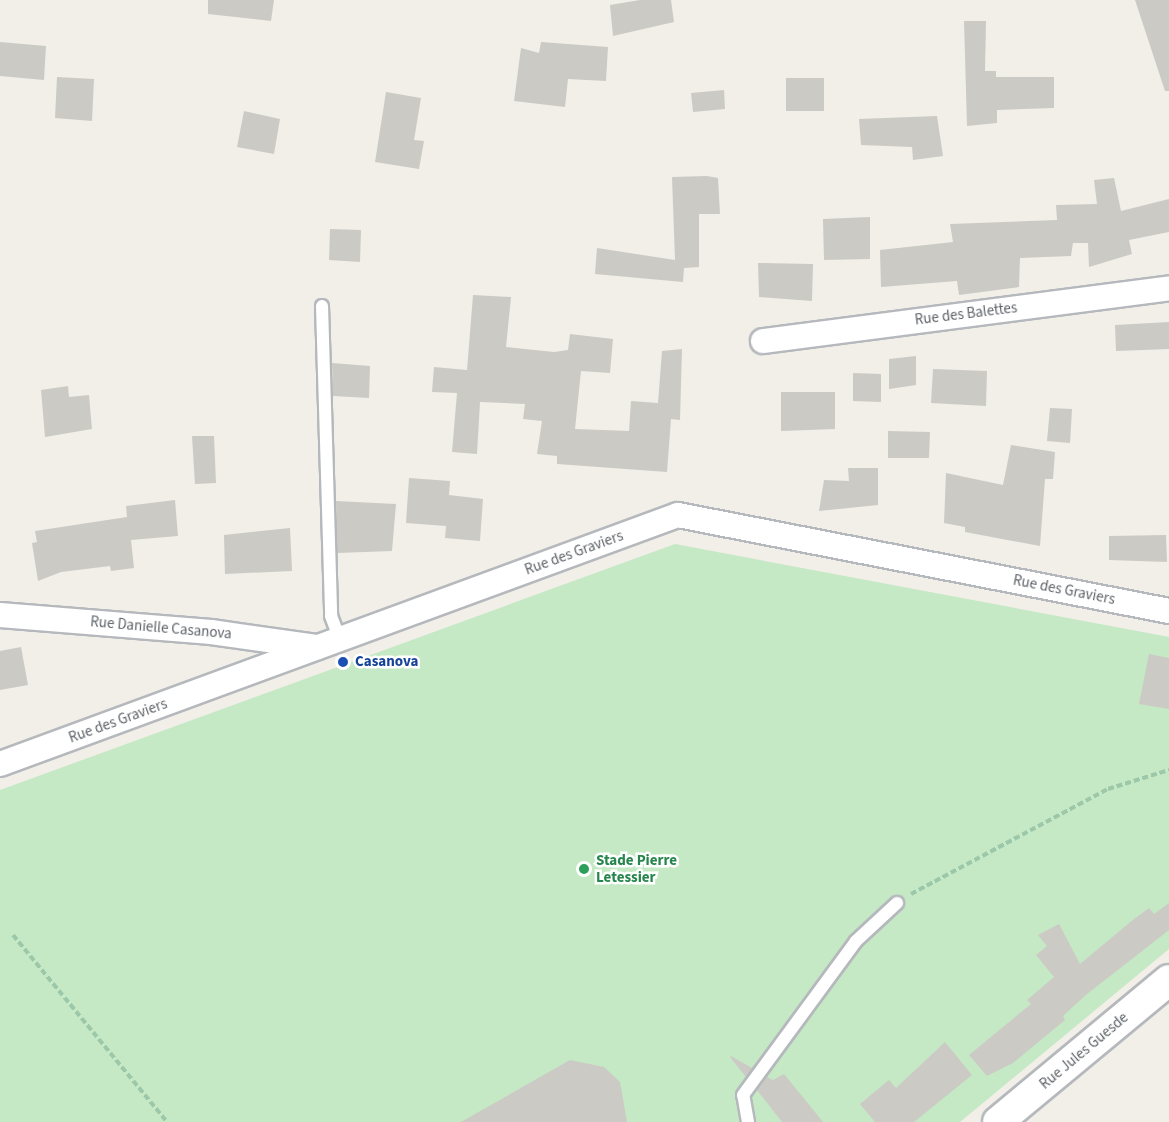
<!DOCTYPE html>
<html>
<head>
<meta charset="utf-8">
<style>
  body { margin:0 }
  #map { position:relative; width:1169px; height:1122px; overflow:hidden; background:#f1efe8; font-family:"Source Sans 3",sans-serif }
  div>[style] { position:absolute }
  .green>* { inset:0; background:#c5e8c5 }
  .building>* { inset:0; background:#cccac5 }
  .path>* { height:4px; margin-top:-2px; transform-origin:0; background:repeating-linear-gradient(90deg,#9cc7a9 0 6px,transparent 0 9px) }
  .roads { filter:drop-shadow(2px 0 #b5b8bc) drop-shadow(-2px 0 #b5b8bc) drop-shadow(0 2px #b5b8bc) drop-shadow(0 -2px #b5b8bc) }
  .service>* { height:12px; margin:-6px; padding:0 6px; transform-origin:6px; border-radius:6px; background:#fff }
  .minor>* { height:24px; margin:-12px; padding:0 12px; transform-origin:12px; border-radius:12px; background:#fff }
  .tertiary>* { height:30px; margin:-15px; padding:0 15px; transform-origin:15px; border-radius:15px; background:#fff }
  .dots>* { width:16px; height:16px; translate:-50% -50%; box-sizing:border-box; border:3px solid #fff; border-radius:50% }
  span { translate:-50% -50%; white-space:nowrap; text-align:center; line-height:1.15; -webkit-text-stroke:5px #fff; paint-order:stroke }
  .street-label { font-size:15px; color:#5f6368 }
  .transit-label { font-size:15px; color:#164399; font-weight:700 }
  .left { translate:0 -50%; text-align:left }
  .leisure-label { font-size:15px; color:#27864d; font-weight:700 }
</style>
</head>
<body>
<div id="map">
  <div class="green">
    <div style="clip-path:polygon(675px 544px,1169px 637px,1169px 949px,960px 1122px,0 1122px,0 790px)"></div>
  </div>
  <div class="building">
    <div style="clip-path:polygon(208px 0,274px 0,271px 21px,208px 14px)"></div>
    <div style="clip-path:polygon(640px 0,671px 0,674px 22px,613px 36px,610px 5px)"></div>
    <div style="clip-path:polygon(1135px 0,1169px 0,1169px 91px,1165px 91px)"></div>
    <div style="clip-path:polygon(964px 21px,986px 21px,985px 71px,996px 71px,996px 77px,1054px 77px,1054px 108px,997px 110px,997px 123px,967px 126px)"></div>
    <div style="clip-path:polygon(0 42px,46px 46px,44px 80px,0 76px)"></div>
    <div style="clip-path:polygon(541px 42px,608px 47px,606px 81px,568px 79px,565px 107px,514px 101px,521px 48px,539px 53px)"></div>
    <div style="clip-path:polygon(57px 77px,94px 79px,92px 121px,55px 118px)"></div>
    <div style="clip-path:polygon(786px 78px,824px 78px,824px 111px,786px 111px)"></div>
    <div style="clip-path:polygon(724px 90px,725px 109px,693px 112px,691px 93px)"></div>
    <div style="clip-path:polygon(386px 92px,421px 98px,414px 140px,424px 141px,419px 169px,375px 162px)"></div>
    <div style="clip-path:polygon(244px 111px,280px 119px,274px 154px,237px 147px)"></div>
    <div style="clip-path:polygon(937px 116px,943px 156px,913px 160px,912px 147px,861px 145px,859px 119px)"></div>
    <div style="clip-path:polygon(707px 176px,718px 178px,720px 214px,699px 214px,699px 267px,684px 268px,683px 282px,595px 274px,597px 248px,675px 260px,672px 177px)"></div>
    <div style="clip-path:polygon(1114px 178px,1121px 211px,1169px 199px,1169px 232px,1129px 240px,1132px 254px,1089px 267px,1088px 243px,1073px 243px,1071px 256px,1020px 258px,1019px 287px,959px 295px,957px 281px,881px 287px,880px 250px,953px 242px,950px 224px,1057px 220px,1056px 205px,1097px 204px,1094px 180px)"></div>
    <div style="clip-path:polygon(870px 217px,870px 259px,824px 260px,823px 219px)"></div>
    <div style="clip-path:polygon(330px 229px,361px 230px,360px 262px,329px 260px)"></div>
    <div style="clip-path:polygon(758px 263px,813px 264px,812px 301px,759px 297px)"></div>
    <div style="clip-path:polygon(473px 295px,511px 297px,506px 347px,554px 352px,568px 350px,570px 334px,613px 339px,610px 373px,581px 371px,575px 429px,629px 431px,631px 401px,658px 403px,662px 351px,682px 349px,680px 420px,671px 419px,667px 472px,557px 464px,557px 456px,537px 454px,542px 421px,523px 419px,525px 404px,480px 402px,477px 454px,452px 452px,457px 393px,432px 392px,434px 367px,467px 370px)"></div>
    <div style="clip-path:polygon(1169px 322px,1169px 349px,1116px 351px,1115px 325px)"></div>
    <div style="clip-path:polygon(916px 356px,916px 385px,889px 389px,889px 359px)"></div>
    <div style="clip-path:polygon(332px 363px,370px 366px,369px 398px,333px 396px)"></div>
    <div style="clip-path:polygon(933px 369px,987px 371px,986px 406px,931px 403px)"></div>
    <div style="clip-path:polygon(853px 373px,881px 374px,881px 402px,853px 401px)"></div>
    <div style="clip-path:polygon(68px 386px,69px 397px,89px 395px,92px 429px,45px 437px,41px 390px)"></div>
    <div style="clip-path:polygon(781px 392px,835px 392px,835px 429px,781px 431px)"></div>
    <div style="clip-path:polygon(1050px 408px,1072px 409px,1070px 443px,1047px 441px)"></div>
    <div style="clip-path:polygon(888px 431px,930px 432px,929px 458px,888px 458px)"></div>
    <div style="clip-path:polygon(192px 436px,214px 436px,216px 483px,195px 484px)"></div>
    <div style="clip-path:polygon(1011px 445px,1055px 452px,1053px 479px,1045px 479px,1040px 546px,965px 532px,965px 527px,944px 523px,946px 473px,1003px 485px)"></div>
    <div style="clip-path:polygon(848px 468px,878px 468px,878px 505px,819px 511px,824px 480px,849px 481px)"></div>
    <div style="clip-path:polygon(409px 478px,450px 481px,449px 495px,483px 499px,480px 541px,445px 538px,446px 526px,406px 523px)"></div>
    <div style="clip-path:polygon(175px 500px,178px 536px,131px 540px,134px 568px,111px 571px,110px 566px,61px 572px,38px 581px,32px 543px,37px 542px,35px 531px,127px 517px,126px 506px)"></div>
    <div style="clip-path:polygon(336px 501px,396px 504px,392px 551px,337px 553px)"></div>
    <div style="clip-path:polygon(290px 528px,292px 571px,225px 574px,224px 535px)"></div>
    <div style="clip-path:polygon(1166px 535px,1167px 562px,1109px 560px,1109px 536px)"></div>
    <div style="clip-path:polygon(21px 647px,28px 685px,0 690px,0 651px)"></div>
    <div style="clip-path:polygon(1149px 654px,1169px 658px,1169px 709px,1139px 704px)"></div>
    <div style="clip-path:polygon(1169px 903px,1169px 930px,1087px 994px,1063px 1016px,1065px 1020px,1013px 1063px,987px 1076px,969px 1055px,1031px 1004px,1027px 1000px,1054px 977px,1036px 955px,1047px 946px,1038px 935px,1059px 924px,1080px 964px,1134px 919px,1149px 908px,1154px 914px)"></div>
    <div style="clip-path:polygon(945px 1042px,972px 1075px,914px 1122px,875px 1122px,860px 1104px,889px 1080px,896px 1088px)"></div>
    <div style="clip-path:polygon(731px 1056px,752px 1068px,746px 1077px,730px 1057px)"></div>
    <div style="clip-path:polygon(570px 1060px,604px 1067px,620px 1082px,627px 1122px,461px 1122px)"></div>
    <div style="clip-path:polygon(784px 1074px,823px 1122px,782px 1122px,757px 1090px,767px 1077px,773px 1080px)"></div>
  </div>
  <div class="path">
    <div style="left:911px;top:894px;width:223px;rotate:-28.1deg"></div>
    <div style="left:1108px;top:789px;width:64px;rotate:-17.3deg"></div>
    <div style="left:13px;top:935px;width:242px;rotate:50.5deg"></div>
  </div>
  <div class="roads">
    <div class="service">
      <div style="left:322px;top:306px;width:310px;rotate:88.3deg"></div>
      <div style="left:331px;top:616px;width:26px;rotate:69deg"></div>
      <div style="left:748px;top:1122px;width:27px;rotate:-100deg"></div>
      <div style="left:743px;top:1095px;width:191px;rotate:-53.7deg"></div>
      <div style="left:856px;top:941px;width:56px;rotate:-42.8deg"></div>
    </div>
    <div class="minor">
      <div style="left:763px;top:341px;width:409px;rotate:-7.4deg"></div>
      <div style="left:0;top:615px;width:212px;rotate:4.6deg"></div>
      <div style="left:211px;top:632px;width:108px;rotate:8deg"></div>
      <div style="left:0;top:764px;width:722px;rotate:-20.17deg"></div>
      <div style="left:678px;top:515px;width:500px;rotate:11.06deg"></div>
    </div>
    <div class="tertiary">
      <div style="left:998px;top:1122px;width:222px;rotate:-39.7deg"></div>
    </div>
  </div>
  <div class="dots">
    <div style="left:343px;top:662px;background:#1a4fb4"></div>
    <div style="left:584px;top:869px;background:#2e9e5b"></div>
  </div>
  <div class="street-label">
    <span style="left:966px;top:314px;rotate:-7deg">Rue des Balettes</span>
    <span style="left:574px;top:553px;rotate:-20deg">Rue des Graviers</span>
    <span style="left:1064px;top:590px;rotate:11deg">Rue des Graviers</span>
    <span style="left:161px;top:628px;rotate:5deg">Rue Danielle Casanova</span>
    <span style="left:118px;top:721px;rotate:-20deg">Rue des Graviers</span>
    <span style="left:1084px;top:1051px;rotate:-40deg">Rue Jules Guesde</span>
  </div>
  <div class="transit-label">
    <span class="left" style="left:355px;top:662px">Casanova</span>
  </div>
  <div class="leisure-label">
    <span class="left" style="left:596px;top:869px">Stade Pierre<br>Letessier</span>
  </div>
</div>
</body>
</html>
